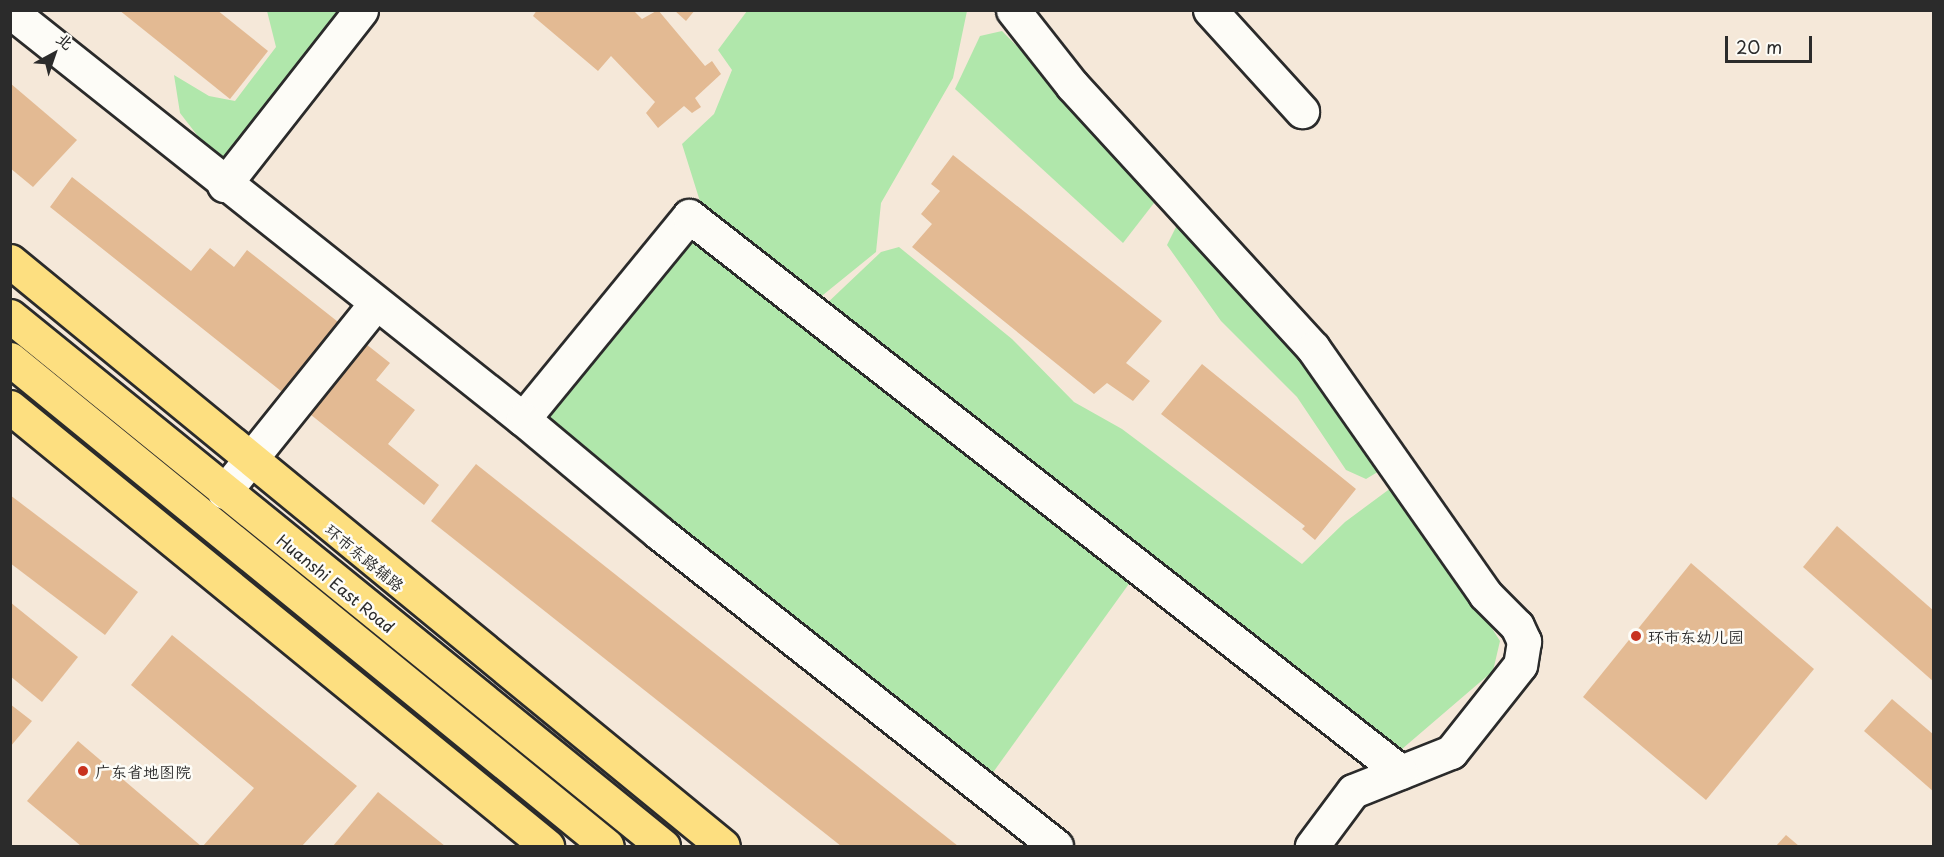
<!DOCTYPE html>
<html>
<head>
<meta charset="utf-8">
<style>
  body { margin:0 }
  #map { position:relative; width:1944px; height:857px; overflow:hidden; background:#f5e8d9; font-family:"Playpen Sans","LXGW WenKai TC",sans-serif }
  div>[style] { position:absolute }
  .green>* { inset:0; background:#b0e7ab }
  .building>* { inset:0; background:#e3ba93 }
  .roads { filter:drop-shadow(2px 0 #2b2b2b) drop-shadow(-2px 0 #2b2b2b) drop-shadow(0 2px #2b2b2b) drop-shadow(0 -2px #2b2b2b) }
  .minor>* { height:33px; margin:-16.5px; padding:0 16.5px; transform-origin:16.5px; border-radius:16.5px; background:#fdfcf7 }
  .major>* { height:33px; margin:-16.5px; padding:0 16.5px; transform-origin:16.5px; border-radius:16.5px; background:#fddf80 }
  .highway>* { height:33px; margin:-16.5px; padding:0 16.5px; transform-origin:16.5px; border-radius:16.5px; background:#fddf80 }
  .dots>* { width:16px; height:16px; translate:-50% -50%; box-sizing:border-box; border:3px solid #fdfcf7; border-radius:50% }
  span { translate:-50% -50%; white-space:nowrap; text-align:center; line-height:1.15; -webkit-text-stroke:5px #fdfcf7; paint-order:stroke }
  .street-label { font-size:16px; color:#2b2b2b }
  .poi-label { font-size:16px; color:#2b2b2b }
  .left { translate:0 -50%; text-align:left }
  .frame { position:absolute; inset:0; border:12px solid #2b2b2b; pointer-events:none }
  .north { position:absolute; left:24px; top:24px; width:60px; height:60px; -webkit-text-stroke:4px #fdfcf7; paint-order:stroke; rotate:40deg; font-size:16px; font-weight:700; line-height:24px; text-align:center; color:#2b2b2b }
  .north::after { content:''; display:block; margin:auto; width:21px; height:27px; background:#2b2b2b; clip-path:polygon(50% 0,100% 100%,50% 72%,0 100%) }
  .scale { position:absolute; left:1725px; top:36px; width:87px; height:27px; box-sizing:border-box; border:3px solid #2b2b2b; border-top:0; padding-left:8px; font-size:18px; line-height:21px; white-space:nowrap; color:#2b2b2b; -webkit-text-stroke:4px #fdfcf7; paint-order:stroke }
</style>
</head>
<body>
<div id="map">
  <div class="green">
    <div style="clip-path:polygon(267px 11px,350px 11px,225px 161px,211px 153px,180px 113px,174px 75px,209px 96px,235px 101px,276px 47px)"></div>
    <div style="clip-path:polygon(747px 11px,967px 11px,953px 78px,881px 203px,876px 252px,818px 299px,703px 211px,682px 144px,714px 114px,732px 70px,718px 50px)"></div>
    <div style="clip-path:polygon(1002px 31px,1126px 157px,1154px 203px,1123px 243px,955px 89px,980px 36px)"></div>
    <div style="clip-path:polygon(1180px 219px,1307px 353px,1386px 467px,1366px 479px,1346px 470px,1297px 397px,1221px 321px,1167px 245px)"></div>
    <div style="clip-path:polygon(691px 232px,1131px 581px,989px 778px,541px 422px)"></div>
    <div style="clip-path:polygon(899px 247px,1012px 339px,1074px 402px,1122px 429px,1302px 564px,1345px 522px,1399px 482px,1500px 641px,1493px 671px,1395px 755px,823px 307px,881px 252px)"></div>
  </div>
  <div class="building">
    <div style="clip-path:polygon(119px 10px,217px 10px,268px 51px,230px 99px)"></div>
    <div style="clip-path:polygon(537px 10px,633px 10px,642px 19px,658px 10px,705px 66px,712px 61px,721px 74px,695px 98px,701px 107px,692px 113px,684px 106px,658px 128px,646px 113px,655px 102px,611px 56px,598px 71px,533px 16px)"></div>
    <div style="clip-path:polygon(674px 10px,695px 10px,686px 21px)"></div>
    <div style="clip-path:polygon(10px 83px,77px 140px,33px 187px,10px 168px)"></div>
    <div style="clip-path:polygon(953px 155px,1162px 321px,1126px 363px,1150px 381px,1133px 401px,1107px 383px,1094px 394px,912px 247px,932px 224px,921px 214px,940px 191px,931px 184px)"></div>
    <div style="clip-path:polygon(72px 177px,191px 271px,210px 248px,234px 267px,247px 250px,390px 363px,376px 380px,415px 410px,388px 444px,439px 485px,424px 505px,50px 207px)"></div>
    <div style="clip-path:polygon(1202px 364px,1356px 489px,1315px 540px,1302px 529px,1305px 526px,1161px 414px)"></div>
    <div style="clip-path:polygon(476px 464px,958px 846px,841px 846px,431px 521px)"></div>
    <div style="clip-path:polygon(10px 495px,138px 592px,105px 635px,10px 563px)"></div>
    <div style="clip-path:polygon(1837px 526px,1934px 611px,1934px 682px,1803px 567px)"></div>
    <div style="clip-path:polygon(1691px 563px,1814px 669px,1706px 800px,1583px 697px)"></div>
    <div style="clip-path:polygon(10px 602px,78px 657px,42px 702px,10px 676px)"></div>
    <div style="clip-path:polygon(172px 635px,357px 786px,302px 846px,203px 846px,254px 788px,131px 685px)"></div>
    <div style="clip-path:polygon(1892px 699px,1934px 735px,1934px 792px,1864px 731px)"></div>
    <div style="clip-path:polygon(10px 704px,32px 721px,10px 747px)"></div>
    <div style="clip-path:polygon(78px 741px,201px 846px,81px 846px,27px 801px)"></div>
    <div style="clip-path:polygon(378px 792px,445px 846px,333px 846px)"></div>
    <div style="clip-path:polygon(1786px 835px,1799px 846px,1776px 846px)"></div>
  </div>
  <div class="roads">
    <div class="minor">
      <div style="left:1013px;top:10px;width:95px;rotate:51.8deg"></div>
      <div style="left:1072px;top:85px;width:357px;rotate:47.5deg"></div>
      <div style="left:1313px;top:348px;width:300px;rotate:55deg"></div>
      <div style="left:1485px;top:594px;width:45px;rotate:45deg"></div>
      <div style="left:1517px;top:626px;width:17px;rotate:65deg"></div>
      <div style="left:1524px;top:641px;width:24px;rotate:99deg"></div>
      <div style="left:1520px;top:665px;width:111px;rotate:128.4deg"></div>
      <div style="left:1451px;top:752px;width:105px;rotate:158.3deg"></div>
      <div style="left:1353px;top:791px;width:69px;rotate:126.7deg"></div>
      <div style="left:1210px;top:10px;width:137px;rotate:47.7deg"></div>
      <div style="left:10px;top:11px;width:655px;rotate:38.5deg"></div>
      <div style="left:523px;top:419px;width:262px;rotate:-50.7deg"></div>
      <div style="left:689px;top:216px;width:903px;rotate:37.99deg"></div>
      <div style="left:224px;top:185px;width:222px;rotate:-51.9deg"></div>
      <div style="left:523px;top:419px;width:176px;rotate:39.9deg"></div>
      <div style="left:658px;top:532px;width:507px;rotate:38.27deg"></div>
      <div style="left:224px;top:492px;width:241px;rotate:-51.2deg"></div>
    </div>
    <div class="major">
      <div style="left:10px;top:261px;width:922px;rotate:39.37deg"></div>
      <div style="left:10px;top:407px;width:694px;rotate:39.27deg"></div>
    </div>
    <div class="highway">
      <div style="left:10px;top:316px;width:841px;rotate:39.06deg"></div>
      <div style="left:10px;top:359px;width:770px;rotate:39.21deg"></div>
    </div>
  </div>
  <div class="dots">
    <div style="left:1636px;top:636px;background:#c8321e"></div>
    <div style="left:83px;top:771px;background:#c8321e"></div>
  </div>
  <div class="street-label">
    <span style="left:365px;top:557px;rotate:39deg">环市东路辅路</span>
    <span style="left:336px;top:583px;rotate:39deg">Huanshi East Road</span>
  </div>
  <div class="poi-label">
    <span class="left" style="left:1648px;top:636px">环市东幼儿园</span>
    <span class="left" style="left:95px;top:771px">广东省地图院</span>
  </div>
  <div class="frame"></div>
  <div class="north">北</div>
  <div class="scale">20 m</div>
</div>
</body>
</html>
